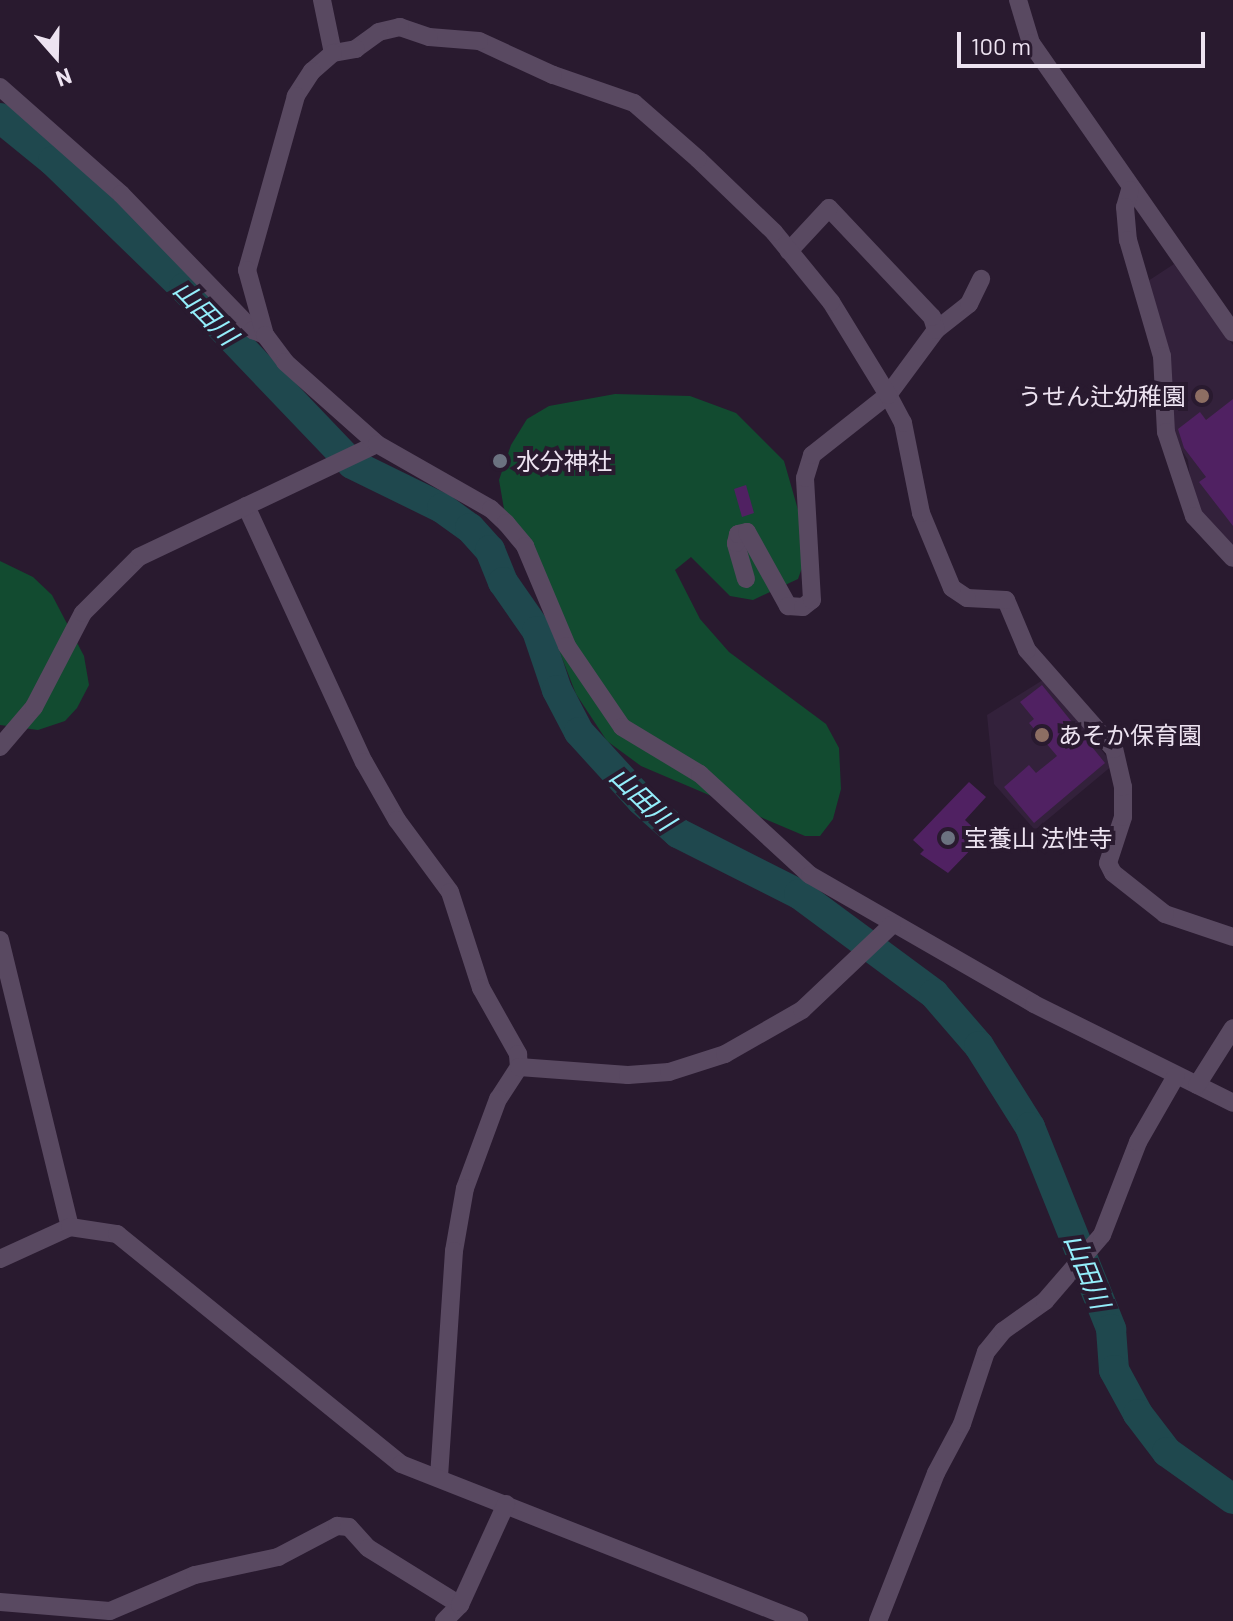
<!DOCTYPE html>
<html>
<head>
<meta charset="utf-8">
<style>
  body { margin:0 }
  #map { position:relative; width:1233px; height:1621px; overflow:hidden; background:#291a2f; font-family:Barlow,"Noto Sans JP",sans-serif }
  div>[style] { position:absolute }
  .built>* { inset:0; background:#33213b }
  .green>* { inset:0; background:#124b30 }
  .river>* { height:30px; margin:-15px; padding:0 15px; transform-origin:15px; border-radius:15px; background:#1f484e }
  .building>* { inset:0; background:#502162 }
  .minor>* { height:18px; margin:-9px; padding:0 9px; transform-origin:9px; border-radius:9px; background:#594961 }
  .dots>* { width:22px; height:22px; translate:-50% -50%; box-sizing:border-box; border:4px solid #291a2f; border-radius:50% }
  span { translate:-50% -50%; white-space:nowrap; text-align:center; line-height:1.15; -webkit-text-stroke:8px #291a2f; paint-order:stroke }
  .poi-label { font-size:24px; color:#ede3f1 }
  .right { translate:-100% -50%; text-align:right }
  .left { translate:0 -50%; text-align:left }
  .water-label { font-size:26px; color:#94eefb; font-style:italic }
  .north { position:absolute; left:16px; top:16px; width:80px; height:80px; -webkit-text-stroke:6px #291a2f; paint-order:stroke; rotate:160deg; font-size:22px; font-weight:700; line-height:32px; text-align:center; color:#ede3f1 }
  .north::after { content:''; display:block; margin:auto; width:28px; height:36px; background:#ede3f1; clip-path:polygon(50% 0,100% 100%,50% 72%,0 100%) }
  .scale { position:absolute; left:957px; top:32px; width:248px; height:36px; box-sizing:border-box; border:4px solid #ede3f1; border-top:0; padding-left:10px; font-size:24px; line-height:28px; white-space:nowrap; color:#ede3f1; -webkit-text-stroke:6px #291a2f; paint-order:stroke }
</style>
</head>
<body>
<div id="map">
  <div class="built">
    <div style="clip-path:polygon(1174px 264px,1233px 345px,1233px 551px,1206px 523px,1191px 491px,1188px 460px,1172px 435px,1171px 357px,1148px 281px)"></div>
    <div style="clip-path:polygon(1046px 678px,1113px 765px,1035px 830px,994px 784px,987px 715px)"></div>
  </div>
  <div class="green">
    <div style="clip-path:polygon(615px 394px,690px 396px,736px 413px,784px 461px,809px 548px,798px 579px,753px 600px,730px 596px,691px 557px,675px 570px,700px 619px,729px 652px,826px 724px,839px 748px,841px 789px,833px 819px,820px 836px,805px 836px,641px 766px,607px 741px,576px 694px,504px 509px,499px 480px,511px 445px,527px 419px,549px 406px)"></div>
    <div style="clip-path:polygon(0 561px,33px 577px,52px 595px,84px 656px,89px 685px,77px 708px,65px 721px,38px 730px,0 725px)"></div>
  </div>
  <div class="river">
    <div style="left:0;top:118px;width:68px;rotate:39.1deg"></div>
    <div style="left:53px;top:161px;width:182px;rotate:44.1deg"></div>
    <div style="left:184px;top:288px;width:243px;rotate:46.3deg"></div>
    <div style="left:352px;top:464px;width:100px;rotate:26.1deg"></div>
    <div style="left:442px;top:508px;width:34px;rotate:36deg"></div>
    <div style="left:470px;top:528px;width:30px;rotate:48deg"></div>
    <div style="left:490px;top:550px;width:35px;rotate:68deg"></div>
    <div style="left:503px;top:582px;width:60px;rotate:55.2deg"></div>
    <div style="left:537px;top:631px;width:62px;rotate:71.3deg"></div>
    <div style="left:557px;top:690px;width:47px;rotate:62.4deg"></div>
    <div style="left:579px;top:732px;width:92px;rotate:47.6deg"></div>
    <div style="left:641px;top:800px;width:50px;rotate:41.7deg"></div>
    <div style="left:678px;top:833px;width:136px;rotate:26.8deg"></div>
    <div style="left:799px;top:894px;width:168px;rotate:36.5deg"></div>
    <div style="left:934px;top:994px;width:69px;rotate:49.1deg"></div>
    <div style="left:979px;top:1046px;width:96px;rotate:57.8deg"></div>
    <div style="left:1030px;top:1127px;width:218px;rotate:68.1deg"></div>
    <div style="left:1111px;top:1329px;width:41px;rotate:85.8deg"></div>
    <div style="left:1114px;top:1370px;width:50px;rotate:61.4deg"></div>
    <div style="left:1138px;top:1414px;width:48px;rotate:52.7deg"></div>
    <div style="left:1167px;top:1452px;width:81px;rotate:35.5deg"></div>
  </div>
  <div class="building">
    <div style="clip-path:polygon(1233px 399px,1233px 526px,1199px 482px,1206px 477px,1184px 448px,1178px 429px,1200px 412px,1206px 420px)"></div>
    <div style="clip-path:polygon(746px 485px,754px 513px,742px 517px,734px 489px)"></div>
    <div style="clip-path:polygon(1042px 685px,1105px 763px,1034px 823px,1004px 787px,1029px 765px,1036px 773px,1057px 756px,1029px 723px,1034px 719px,1020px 702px)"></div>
    <div style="clip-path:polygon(969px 782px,986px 797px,965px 820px,983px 837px,948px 873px,920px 854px,924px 850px,913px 840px)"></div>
  </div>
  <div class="minor">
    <div style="left:322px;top:0;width:54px;rotate:78.3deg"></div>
    <div style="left:1018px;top:0;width:45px;rotate:73.2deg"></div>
    <div style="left:1031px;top:43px;width:353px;rotate:55.1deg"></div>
    <div style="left:0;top:87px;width:162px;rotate:41.5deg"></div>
    <div style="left:121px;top:194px;width:190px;rotate:45.9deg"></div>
    <div style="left:253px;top:330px;width:13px;rotate:23deg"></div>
    <div style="left:1130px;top:190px;width:18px;rotate:106deg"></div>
    <div style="left:1125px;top:207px;width:33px;rotate:85deg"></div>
    <div style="left:1128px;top:240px;width:121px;rotate:73.7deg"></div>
    <div style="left:1162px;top:356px;width:76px;rotate:87deg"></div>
    <div style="left:1166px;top:432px;width:89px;rotate:71.6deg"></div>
    <div style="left:1194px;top:516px;width:57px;rotate:47.1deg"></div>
    <div style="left:936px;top:330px;width:42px;rotate:-38.2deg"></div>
    <div style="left:969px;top:304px;width:28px;rotate:-64deg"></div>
    <div style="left:246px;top:506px;width:282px;rotate:65.3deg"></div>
    <div style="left:364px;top:762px;width:67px;rotate:60.4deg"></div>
    <div style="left:397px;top:820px;width:89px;rotate:53.6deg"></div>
    <div style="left:450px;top:892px;width:101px;rotate:72.1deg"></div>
    <div style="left:481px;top:988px;width:76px;rotate:60.7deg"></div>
    <div style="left:518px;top:1054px;width:13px;rotate:86deg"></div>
    <div style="left:519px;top:1067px;width:38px;rotate:123deg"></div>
    <div style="left:498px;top:1099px;width:95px;rotate:110.3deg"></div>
    <div style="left:465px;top:1188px;width:64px;rotate:99.9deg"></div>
    <div style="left:454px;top:1251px;width:227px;rotate:93.8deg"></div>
    <div style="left:746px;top:579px;width:37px;rotate:-106deg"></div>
    <div style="left:736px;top:543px;width:9px;rotate:-77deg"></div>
    <div style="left:738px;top:534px;width:9px;rotate:-13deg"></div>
    <div style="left:747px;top:532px;width:85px;rotate:61deg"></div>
    <div style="left:788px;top:606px;width:15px;rotate:4deg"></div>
    <div style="left:803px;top:607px;width:11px;rotate:-38deg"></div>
    <div style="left:812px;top:600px;width:122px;rotate:-93.3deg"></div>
    <div style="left:805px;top:478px;width:24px;rotate:-73deg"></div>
    <div style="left:812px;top:455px;width:97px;rotate:-38.3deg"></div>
    <div style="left:888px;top:395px;width:81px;rotate:-53.6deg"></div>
    <div style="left:936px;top:330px;width:14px;rotate:-107deg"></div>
    <div style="left:932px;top:317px;width:150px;rotate:-133.4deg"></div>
    <div style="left:829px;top:208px;width:59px;rotate:132.9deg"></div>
    <div style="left:0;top:747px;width:52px;rotate:-49.6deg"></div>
    <div style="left:34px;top:707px;width:106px;rotate:-62.5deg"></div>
    <div style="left:83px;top:613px;width:79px;rotate:-45deg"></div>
    <div style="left:139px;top:557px;width:263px;rotate:-25.4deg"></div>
    <div style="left:1233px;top:937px;width:72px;rotate:-161.3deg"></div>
    <div style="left:1165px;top:914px;width:66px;rotate:-141.7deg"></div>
    <div style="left:1113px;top:873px;width:11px;rotate:-117deg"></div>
    <div style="left:1108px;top:863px;width:48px;rotate:-71.9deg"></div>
    <div style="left:1123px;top:817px;width:30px;rotate:-90deg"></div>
    <div style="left:1123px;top:787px;width:39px;rotate:-103deg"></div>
    <div style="left:1114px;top:749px;width:132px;rotate:-131.3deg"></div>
    <div style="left:1027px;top:650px;width:54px;rotate:-112.8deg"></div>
    <div style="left:1006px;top:600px;width:39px;rotate:-177deg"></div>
    <div style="left:967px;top:598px;width:18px;rotate:-146deg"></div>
    <div style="left:952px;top:588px;width:81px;rotate:-112.5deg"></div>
    <div style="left:921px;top:513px;width:92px;rotate:-101.3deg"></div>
    <div style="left:903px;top:423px;width:32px;rotate:-118deg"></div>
    <div style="left:888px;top:395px;width:109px;rotate:-121.5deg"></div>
    <div style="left:831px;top:302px;width:90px;rotate:-129.2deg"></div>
    <div style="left:774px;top:232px;width:105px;rotate:-136.2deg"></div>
    <div style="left:698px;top:159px;width:85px;rotate:-138.8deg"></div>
    <div style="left:634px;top:103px;width:86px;rotate:-160.9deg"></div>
    <div style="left:553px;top:75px;width:81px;rotate:-155.3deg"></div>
    <div style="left:479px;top:41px;width:50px;rotate:-175.4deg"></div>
    <div style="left:429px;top:37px;width:31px;rotate:-161deg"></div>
    <div style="left:400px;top:27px;width:22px;rotate:167deg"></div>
    <div style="left:379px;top:32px;width:29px;rotate:144deg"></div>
    <div style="left:356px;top:49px;width:23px;rotate:170deg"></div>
    <div style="left:333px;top:53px;width:28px;rotate:139deg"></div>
    <div style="left:312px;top:71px;width:30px;rotate:123deg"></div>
    <div style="left:296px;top:96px;width:181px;rotate:105.7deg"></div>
    <div style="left:247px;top:270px;width:67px;rotate:74.5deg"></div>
    <div style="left:265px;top:335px;width:34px;rotate:53deg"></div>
    <div style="left:285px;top:362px;width:123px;rotate:41.7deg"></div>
    <div style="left:377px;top:444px;width:131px;rotate:29.7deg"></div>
    <div style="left:491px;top:509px;width:21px;rotate:43deg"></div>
    <div style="left:506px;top:523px;width:30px;rotate:50deg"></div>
    <div style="left:525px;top:546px;width:108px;rotate:67.2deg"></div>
    <div style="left:567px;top:646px;width:98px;rotate:55.8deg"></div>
    <div style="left:622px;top:727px;width:91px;rotate:31.1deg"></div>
    <div style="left:700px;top:774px;width:149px;rotate:42.6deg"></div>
    <div style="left:810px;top:875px;width:258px;rotate:29.9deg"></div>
    <div style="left:1034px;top:1004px;width:222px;rotate:26.4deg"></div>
    <div style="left:0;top:940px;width:295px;rotate:76.3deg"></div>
    <div style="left:519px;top:1067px;width:109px;rotate:4.2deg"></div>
    <div style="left:628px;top:1075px;width:41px;rotate:-4.2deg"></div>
    <div style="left:669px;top:1072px;width:59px;rotate:-17.8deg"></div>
    <div style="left:725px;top:1054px;width:89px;rotate:-29.7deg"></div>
    <div style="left:802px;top:1010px;width:124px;rotate:-43.4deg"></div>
    <div style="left:1197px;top:1085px;width:67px;rotate:-57.7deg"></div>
    <div style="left:0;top:1259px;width:77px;rotate:-24.6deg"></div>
    <div style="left:70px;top:1227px;width:48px;rotate:8.5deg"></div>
    <div style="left:117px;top:1234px;width:365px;rotate:39deg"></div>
    <div style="left:401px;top:1464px;width:428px;rotate:21.5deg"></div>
    <div style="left:0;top:1602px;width:110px;rotate:4.7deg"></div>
    <div style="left:110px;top:1611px;width:92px;rotate:-23deg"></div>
    <div style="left:195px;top:1575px;width:85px;rotate:-12.2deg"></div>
    <div style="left:278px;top:1557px;width:67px;rotate:-27.7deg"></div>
    <div style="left:337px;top:1526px;width:12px;rotate:5deg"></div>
    <div style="left:349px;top:1527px;width:28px;rotate:48deg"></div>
    <div style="left:368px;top:1548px;width:108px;rotate:31.8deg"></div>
    <div style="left:444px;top:1621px;width:23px;rotate:-45deg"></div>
    <div style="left:460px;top:1605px;width:111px;rotate:-65.5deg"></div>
    <div style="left:878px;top:1621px;width:159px;rotate:-68.6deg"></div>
    <div style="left:936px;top:1473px;width:55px;rotate:-62deg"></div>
    <div style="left:962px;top:1424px;width:76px;rotate:-71.6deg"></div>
    <div style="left:986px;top:1352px;width:27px;rotate:-51deg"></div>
    <div style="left:1003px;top:1331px;width:52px;rotate:-35.5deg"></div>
    <div style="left:1045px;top:1301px;width:87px;rotate:-49.2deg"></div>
    <div style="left:1102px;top:1235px;width:100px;rotate:-68.8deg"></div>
    <div style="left:1138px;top:1142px;width:76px;rotate:-60.1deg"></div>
  </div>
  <div class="dots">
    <div style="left:1202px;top:396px;background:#8d6e63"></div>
    <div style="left:500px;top:461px;background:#6b7280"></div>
    <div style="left:1042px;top:735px;background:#8d6e63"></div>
    <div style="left:948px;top:838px;background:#6b7280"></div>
  </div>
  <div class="poi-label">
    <span class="right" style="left:1186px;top:396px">うせん辻幼稚園</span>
    <span class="left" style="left:516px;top:461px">水分神社</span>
    <span class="left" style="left:1058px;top:735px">あそか保育園</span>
    <span class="left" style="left:964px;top:838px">宝養山 法性寺</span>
  </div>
  <div class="water-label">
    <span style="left:206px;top:312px;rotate:46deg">山田川</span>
    <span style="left:643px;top:798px;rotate:44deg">山田川</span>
    <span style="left:1088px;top:1271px;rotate:68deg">山田川</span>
  </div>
  <div class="north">N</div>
  <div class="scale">100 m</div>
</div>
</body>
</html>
